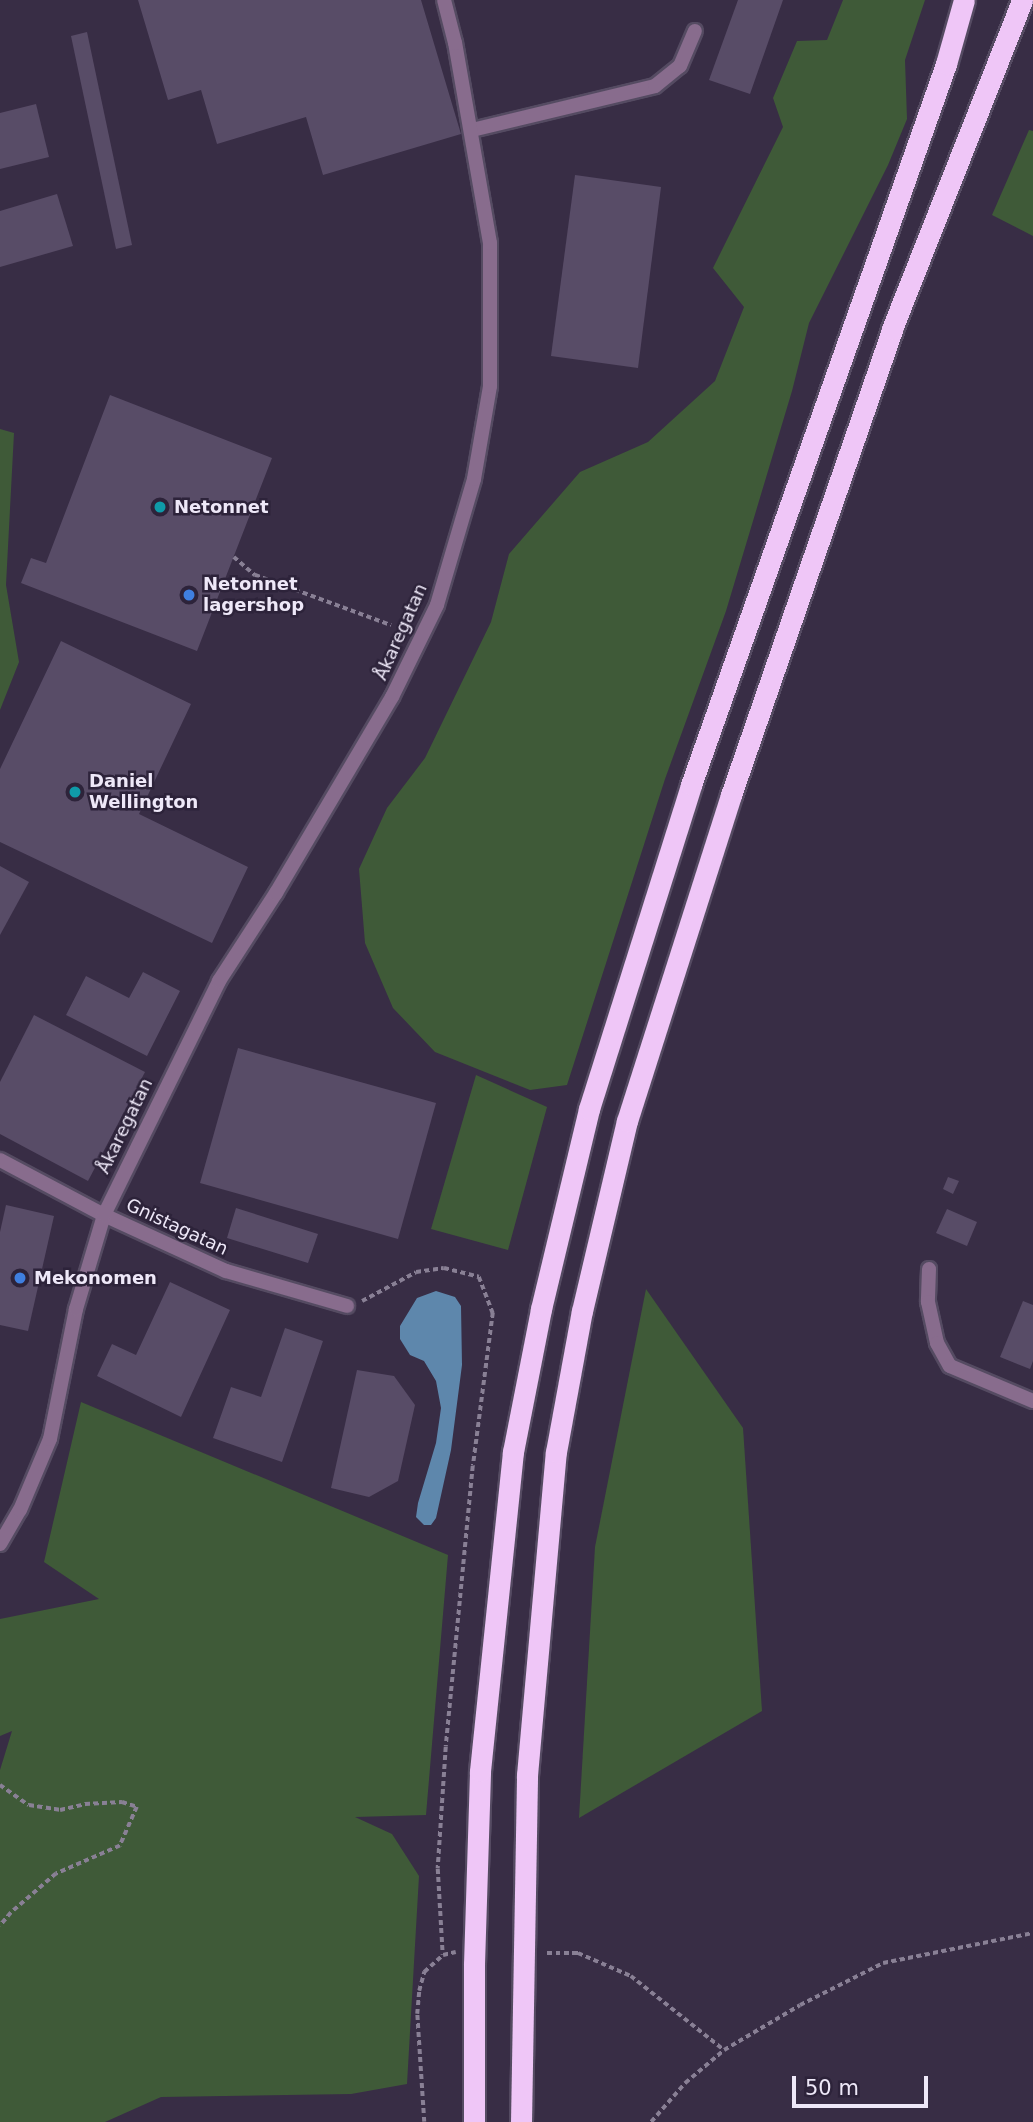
<!DOCTYPE html>
<html>
<head>
<meta charset="utf-8">
<style>
  body { margin:0 }
  #map { position:relative; width:1033px; height:2122px; overflow:hidden; background:#382d45; font-family:"DejaVu Sans",sans-serif }
  div>[style] { position:absolute }
  .green>* { inset:0; background:#3f5a38 }
  .water>* { inset:0; background:#5e87ac }
  .building>* { inset:0; background:#584c67 }
  .path>* { height:3.5px; margin-top:-1.75px; transform-origin:0; background:repeating-linear-gradient(90deg,#898095 0 5px,transparent 0 8.5px) }
  .roads { filter:drop-shadow(2px 0 #554b62) drop-shadow(-2px 0 #554b62) drop-shadow(0 2px #554b62) drop-shadow(0 -2px #554b62) }
  .minor>* { height:14px; margin:-7px; padding:0 7px; transform-origin:7px; border-radius:7px; background:#886c8d }
  .motorway>* { height:21px; margin:-10.5px; padding:0 10.5px; transform-origin:10.5px; border-radius:10.5px; background:#efc6f7 }
  .dots>* { width:19px; height:19px; translate:-50% -50%; box-sizing:border-box; border:4px solid #2d233a; border-radius:50% }
  span { translate:-50% -50%; white-space:nowrap; text-align:center; line-height:1.15; -webkit-text-stroke:5px #2d233a; paint-order:stroke }
  .poi-label { font-size:18px; color:#eee8f8; font-weight:700 }
  .left { translate:0 -50%; text-align:left }
  .street-label { font-size:18px; color:#eee8f8 }
  .scale { position:absolute; left:792px; top:2076px; width:136px; height:32px; box-sizing:border-box; border:4px solid #eee8f8; border-top:0; padding-left:9px; font-size:21px; line-height:24px; white-space:nowrap; color:#eee8f8; -webkit-text-stroke:5px #2d233a; paint-order:stroke }
</style>
</head>
<body>
<div id="map">
  <div class="green">
    <div style="clip-path:polygon(843px 0,925px 0,905px 60px,907px 119px,888px 165px,809px 323px,792px 391px,726px 611px,665px 779px,567px 1085px,530px 1090px,435px 1052px,393px 1008px,365px 943px,359px 869px,387px 808px,425px 758px,491px 622px,509px 554px,580px 472px,648px 442px,715px 381px,744px 307px,713px 268px,783px 127px,773px 98px,797px 41px,827px 40px)"></div>
    <div style="clip-path:polygon(1029px 130px,1033px 131px,1033px 236px,992px 215px)"></div>
    <div style="clip-path:polygon(0 429px,14px 433px,6px 585px,19px 662px,0 710px)"></div>
    <div style="clip-path:polygon(476px 1075px,547px 1107px,508px 1250px,431px 1229px)"></div>
    <div style="clip-path:polygon(646px 1289px,743px 1428px,762px 1711px,579px 1818px,595px 1547px)"></div>
    <div style="clip-path:polygon(81px 1402px,448px 1555px,426px 1815px,355px 1817px,392px 1834px,419px 1876px,407px 2084px,351px 2094px,161px 2097px,105px 2122px,0 2122px,0 1770px,12px 1731px,0 1736px,0 1619px,99px 1599px,44px 1562px)"></div>
  </div>
  <div class="water">
    <div style="clip-path:polygon(436px 1291px,455px 1297px,461px 1306px,462px 1365px,451px 1450px,436px 1518px,431px 1525px,424px 1525px,416px 1517px,418px 1503px,436px 1443px,441px 1408px,436px 1381px,424px 1361px,410px 1355px,400px 1339px,400px 1326px,417px 1298px)"></div>
  </div>
  <div class="building">
    <div style="clip-path:polygon(138px 0,421px 0,461px 134px,323px 175px,306px 117px,217px 144px,201px 90px,168px 100px)"></div>
    <div style="clip-path:polygon(738px 0,783px 0,750px 94px,709px 80px)"></div>
    <div style="clip-path:polygon(87px 32px,132px 245px,116px 249px,71px 36px)"></div>
    <div style="clip-path:polygon(36px 104px,49px 157px,0 169px,0 113px)"></div>
    <div style="clip-path:polygon(575px 175px,661px 187px,638px 368px,551px 356px)"></div>
    <div style="clip-path:polygon(57px 194px,73px 246px,0 267px,0 211px)"></div>
    <div style="clip-path:polygon(110px 395px,272px 458px,197px 651px,21px 583px,31px 558px,46px 563px)"></div>
    <div style="clip-path:polygon(61px 641px,191px 704px,139px 814px,248px 867px,212px 943px,0 842px,0 769px)"></div>
    <div style="clip-path:polygon(0 866px,29px 882px,0 935px)"></div>
    <div style="clip-path:polygon(143px 972px,180px 991px,147px 1056px,66px 1015px,86px 976px,129px 998px)"></div>
    <div style="clip-path:polygon(34px 1015px,145px 1072px,88px 1181px,0 1134px,0 1082px)"></div>
    <div style="clip-path:polygon(238px 1048px,436px 1103px,398px 1239px,200px 1183px)"></div>
    <div style="clip-path:polygon(948px 1177px,959px 1181px,953px 1194px,943px 1189px)"></div>
    <div style="clip-path:polygon(6px 1205px,54px 1216px,28px 1331px,0 1325px,0 1232px)"></div>
    <div style="clip-path:polygon(236px 1208px,318px 1234px,308px 1263px,227px 1238px)"></div>
    <div style="clip-path:polygon(947px 1209px,977px 1222px,967px 1246px,936px 1233px)"></div>
    <div style="clip-path:polygon(170px 1282px,230px 1310px,181px 1417px,97px 1376px,112px 1344px,136px 1355px)"></div>
    <div style="clip-path:polygon(1023px 1301px,1033px 1305px,1033px 1361px,1030px 1369px,1000px 1357px)"></div>
    <div style="clip-path:polygon(285px 1328px,323px 1341px,282px 1462px,213px 1438px,231px 1387px,261px 1397px)"></div>
    <div style="clip-path:polygon(357px 1370px,394px 1376px,415px 1405px,398px 1481px,369px 1497px,331px 1488px)"></div>
  </div>
  <div class="path">
    <div style="left:234px;top:557px;width:28px;rotate:41deg"></div>
    <div style="left:255px;top:575px;width:145px;rotate:20.2deg"></div>
    <div style="left:362px;top:1301px;width:61px;rotate:-28.2deg"></div>
    <div style="left:416px;top:1272px;width:28px;rotate:-8deg"></div>
    <div style="left:444px;top:1268px;width:36px;rotate:14deg"></div>
    <div style="left:479px;top:1277px;width:39px;rotate:69deg"></div>
    <div style="left:493px;top:1313px;width:154px;rotate:97.4deg"></div>
    <div style="left:473px;top:1466px;width:282px;rotate:95.5deg"></div>
    <div style="left:446px;top:1747px;width:122px;rotate:93.8deg"></div>
    <div style="left:438px;top:1869px;width:86px;rotate:86.7deg"></div>
    <div style="left:0;top:1785px;width:35px;rotate:35deg"></div>
    <div style="left:29px;top:1805px;width:31px;rotate:9deg"></div>
    <div style="left:60px;top:1810px;width:26px;rotate:-13deg"></div>
    <div style="left:85px;top:1804px;width:37px;rotate:-3deg"></div>
    <div style="left:122px;top:1802px;width:16px;rotate:18deg"></div>
    <div style="left:137px;top:1807px;width:43px;rotate:113.6deg"></div>
    <div style="left:120px;top:1846px;width:70px;rotate:156.4deg"></div>
    <div style="left:56px;top:1874px;width:60px;rotate:139.1deg"></div>
    <div style="left:11px;top:1913px;width:17px;rotate:130deg"></div>
    <div style="left:547px;top:1953px;width:31px"></div>
    <div style="left:578px;top:1953px;width:58px;rotate:23.5deg"></div>
    <div style="left:631px;top:1976px;width:119px;rotate:38.5deg"></div>
    <div style="left:424px;top:2122px;width:108px;rotate:-93.7deg"></div>
    <div style="left:417px;top:2014px;width:23px;rotate:-85deg"></div>
    <div style="left:419px;top:1991px;width:20px;rotate:-75deg"></div>
    <div style="left:424px;top:1972px;width:25px;rotate:-42deg"></div>
    <div style="left:443px;top:1955px;width:13px;rotate:-13deg"></div>
    <div style="left:651px;top:2122px;width:52px;rotate:-48.9deg"></div>
    <div style="left:685px;top:2083px;width:51px;rotate:-40.2deg"></div>
    <div style="left:724px;top:2050px;width:88px;rotate:-30.6deg"></div>
    <div style="left:800px;top:2005px;width:93px;rotate:-26.8deg"></div>
    <div style="left:883px;top:1963px;width:153px;rotate:-11.3deg"></div>
  </div>
  <div class="roads">
    <div class="minor">
      <div style="left:472px;top:130px;width:188px;rotate:-13.5deg"></div>
      <div style="left:655px;top:86px;width:32px;rotate:-39deg"></div>
      <div style="left:680px;top:66px;width:38px;rotate:-67deg"></div>
      <div style="left:0;top:1160px;width:118px;rotate:27.9deg"></div>
      <div style="left:104px;top:1215px;width:134px;rotate:24.7deg"></div>
      <div style="left:226px;top:1271px;width:126px;rotate:16.1deg"></div>
      <div style="left:929px;top:1269px;width:33px;rotate:92deg"></div>
      <div style="left:928px;top:1302px;width:42px;rotate:77.6deg"></div>
      <div style="left:937px;top:1343px;width:26px;rotate:61deg"></div>
      <div style="left:950px;top:1366px;width:90px;rotate:22.9deg"></div>
      <div style="left:0;top:1544px;width:39px;rotate:-60deg"></div>
      <div style="left:20px;top:1510px;width:77px;rotate:-67.1deg"></div>
      <div style="left:50px;top:1439px;width:133px;rotate:-78.7deg"></div>
      <div style="left:76px;top:1309px;width:98px;rotate:-73.4deg"></div>
      <div style="left:104px;top:1215px;width:261px;rotate:-63.8deg"></div>
      <div style="left:219px;top:981px;width:105px;rotate:-57.1deg"></div>
      <div style="left:276px;top:893px;width:228px;rotate:-59.4deg"></div>
      <div style="left:392px;top:697px;width:102px;rotate:-63.9deg"></div>
      <div style="left:437px;top:605px;width:131px;rotate:-73.6deg"></div>
      <div style="left:474px;top:479px;width:94px;rotate:-80.2deg"></div>
      <div style="left:490px;top:386px;width:143px;rotate:-90deg"></div>
      <div style="left:490px;top:243px;width:203px;rotate:-99.9deg"></div>
      <div style="left:455px;top:43px;width:44px;rotate:-104.3deg"></div>
    </div>
    <div class="motorway">
      <div style="left:474px;top:2122px;width:158px;rotate:-90deg"></div>
      <div style="left:474px;top:1964px;width:193px;rotate:-88.2deg"></div>
      <div style="left:480px;top:1771px;width:321px;rotate:-84.1deg"></div>
      <div style="left:513px;top:1452px;width:146px;rotate:-78.9deg"></div>
      <div style="left:541px;top:1309px;width:206px;rotate:-76.5deg"></div>
      <div style="left:589px;top:1109px;width:340px;rotate:-72.5deg"></div>
      <div style="left:691px;top:785px;width:765px;rotate:-70.52deg"></div>
      <div style="left:946px;top:64px;width:66px;rotate:-74.3deg"></div>
      <div style="left:521px;top:2122px;width:347px;rotate:-89deg"></div>
      <div style="left:527px;top:1775px;width:324px;rotate:-84.9deg"></div>
      <div style="left:556px;top:1452px;width:143px;rotate:-79.6deg"></div>
      <div style="left:582px;top:1311px;width:195px;rotate:-76.7deg"></div>
      <div style="left:627px;top:1121px;width:342px;rotate:-72.3deg"></div>
      <div style="left:731px;top:795px;width:493px;rotate:-70.9deg"></div>
      <div style="left:892px;top:329px;width:354px;rotate:-68.4deg"></div>
    </div>
  </div>
  <div class="dots">
    <div style="left:160px;top:507px;background:#0f9aa8"></div>
    <div style="left:189px;top:595px;background:#3f7fe0"></div>
    <div style="left:75px;top:792px;background:#0f9aa8"></div>
    <div style="left:20px;top:1278px;background:#3f7fe0"></div>
  </div>
  <div class="poi-label">
    <span class="left" style="left:174px;top:507px">Netonnet</span>
    <span class="left" style="left:203px;top:595px">Netonnet<br>lagershop</span>
    <span class="left" style="left:89px;top:792px">Daniel<br>Wellington</span>
    <span class="left" style="left:34px;top:1278px">Mekonomen</span>
  </div>
  <div class="street-label">
    <span style="left:401px;top:632px;rotate:-66deg">Åkaregatan</span>
    <span style="left:125px;top:1126px;rotate:-64deg">Åkaregatan</span>
    <span style="left:177px;top:1227px;rotate:25deg">Gnistagatan</span>
  </div>
  <div class="scale">50 m</div>
</div>
</body>
</html>
